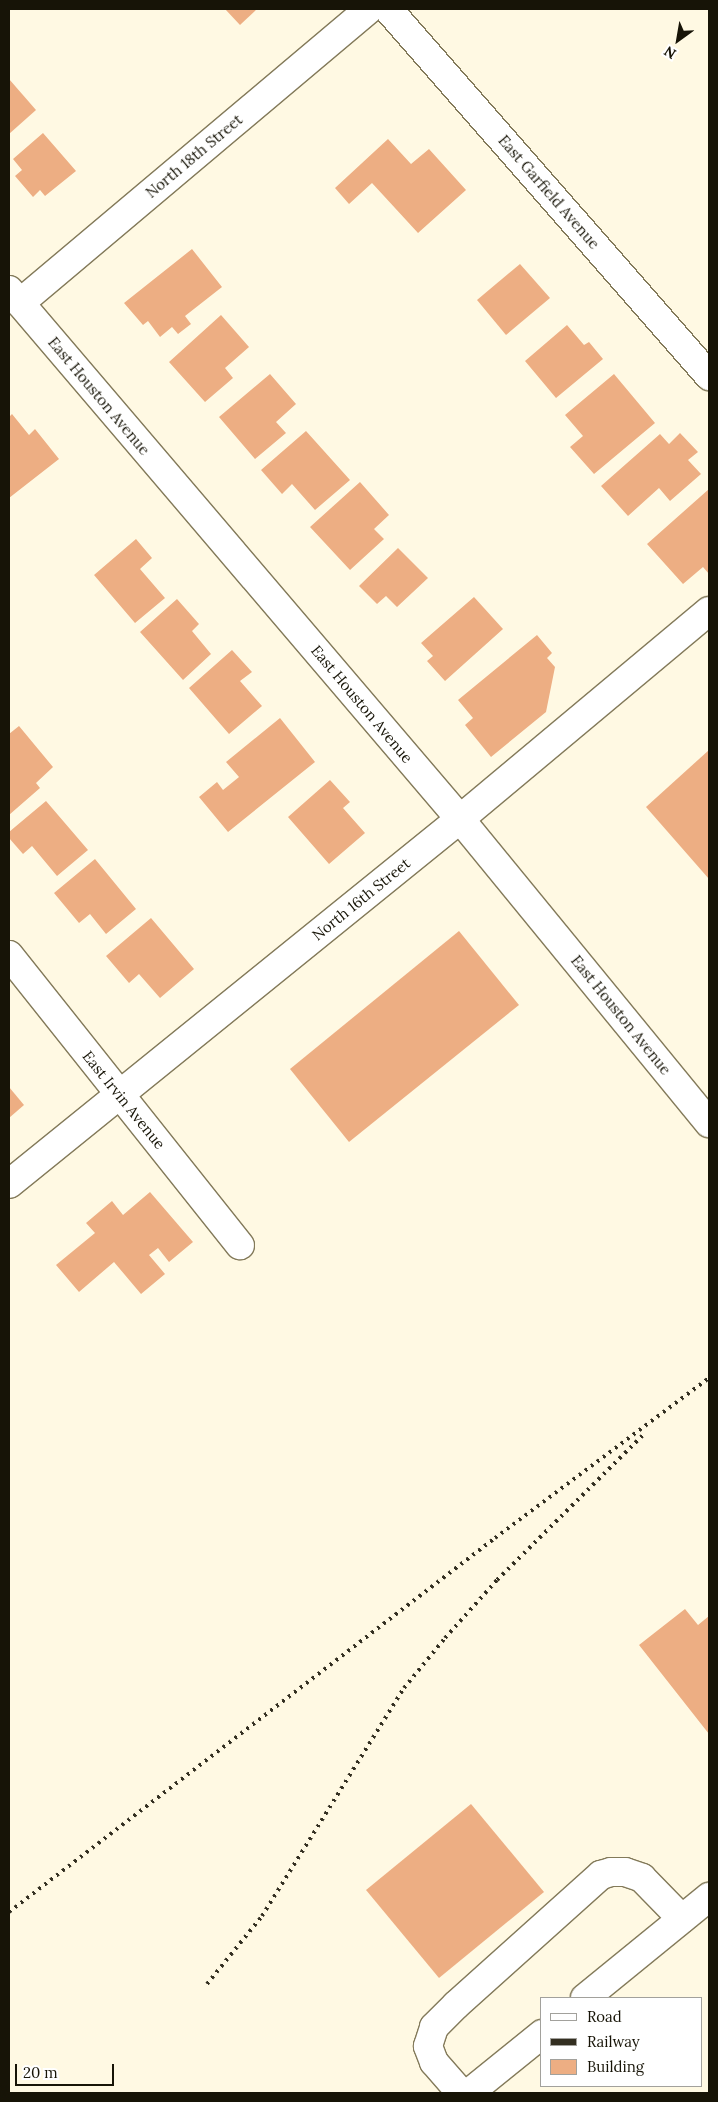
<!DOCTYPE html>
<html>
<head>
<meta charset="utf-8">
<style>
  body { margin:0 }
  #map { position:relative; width:718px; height:2102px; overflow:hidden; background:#fff9e3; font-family:Lora,serif }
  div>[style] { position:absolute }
  .building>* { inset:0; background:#edae83 }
  .roads { filter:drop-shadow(1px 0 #837a5a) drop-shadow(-1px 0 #837a5a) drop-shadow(0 1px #837a5a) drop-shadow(0 -1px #837a5a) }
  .minor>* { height:28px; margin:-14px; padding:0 14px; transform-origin:14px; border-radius:14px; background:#fff }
  .rail>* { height:4px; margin-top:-2px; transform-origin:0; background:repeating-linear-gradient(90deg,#332f21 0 2.5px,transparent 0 7.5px) }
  span { translate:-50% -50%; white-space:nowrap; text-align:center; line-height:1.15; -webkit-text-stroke:4.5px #fff; paint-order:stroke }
  .street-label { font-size:15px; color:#171407 }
  .frame { position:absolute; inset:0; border:10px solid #171407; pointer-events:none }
  .legend { position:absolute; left:540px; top:1997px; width:162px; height:90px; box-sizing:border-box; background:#fff; border:1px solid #a2a19c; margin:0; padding:6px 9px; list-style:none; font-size:15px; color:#171407 }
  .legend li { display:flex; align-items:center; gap:10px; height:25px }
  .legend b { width:25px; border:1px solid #a2a19c }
  .north { position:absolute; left:653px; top:15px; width:50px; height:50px; -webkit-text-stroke:4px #fff; paint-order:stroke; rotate:212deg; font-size:14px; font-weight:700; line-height:20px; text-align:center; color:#171407 }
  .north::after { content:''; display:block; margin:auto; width:18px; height:22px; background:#171407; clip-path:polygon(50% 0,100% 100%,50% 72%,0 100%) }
  .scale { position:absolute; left:15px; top:2064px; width:99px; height:22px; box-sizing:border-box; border:2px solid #171407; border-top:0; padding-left:6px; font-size:15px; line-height:18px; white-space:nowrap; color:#171407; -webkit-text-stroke:4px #fff; paint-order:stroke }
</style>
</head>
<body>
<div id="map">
  <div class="building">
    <div style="clip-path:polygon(225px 9px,257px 9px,240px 25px)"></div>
    <div style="clip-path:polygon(9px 79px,36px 110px,9px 134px)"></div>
    <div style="clip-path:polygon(43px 133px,76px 171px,45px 196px,40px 190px,33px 197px,15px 176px,22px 170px,13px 159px)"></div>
    <div style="clip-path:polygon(388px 139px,411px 164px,429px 149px,466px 190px,418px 233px,372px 183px,349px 204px,335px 188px)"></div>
    <div style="clip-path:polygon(192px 249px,222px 287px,185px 316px,191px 324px,178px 334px,172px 327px,160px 337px,148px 321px,143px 325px,124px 303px)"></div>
    <div style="clip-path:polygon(520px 264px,550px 298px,506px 335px,477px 300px)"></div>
    <div style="clip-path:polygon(221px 315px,249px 347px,225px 368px,233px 378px,205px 402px,169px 362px)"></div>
    <div style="clip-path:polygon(567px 325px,584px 345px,589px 342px,603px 359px,556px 398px,525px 361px)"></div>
    <div style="clip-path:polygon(270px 374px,296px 404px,276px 422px,286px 433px,255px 459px,219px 417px)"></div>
    <div style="clip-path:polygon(614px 374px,655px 423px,594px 474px,570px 447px,583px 436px,565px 415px)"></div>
    <div style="clip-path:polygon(12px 414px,29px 435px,35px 429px,59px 459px,9px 498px,9px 417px)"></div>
    <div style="clip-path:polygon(306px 431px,350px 480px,315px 510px,292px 484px,282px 494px,261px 470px)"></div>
    <div style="clip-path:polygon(680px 433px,698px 452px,688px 460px,701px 474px,670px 501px,659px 488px,628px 516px,601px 486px,660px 434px,669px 444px)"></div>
    <div style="clip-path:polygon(360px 482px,389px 515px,374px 529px,384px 539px,350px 570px,310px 527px)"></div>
    <div style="clip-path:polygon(709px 489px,709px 574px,703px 567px,683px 584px,647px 544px)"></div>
    <div style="clip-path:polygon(136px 539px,152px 558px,140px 569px,165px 598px,135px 623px,94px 575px)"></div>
    <div style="clip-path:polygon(398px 548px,428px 578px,397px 607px,386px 596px,377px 604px,359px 586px)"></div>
    <div style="clip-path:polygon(474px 597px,503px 629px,445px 681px,427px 661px,433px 656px,421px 643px)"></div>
    <div style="clip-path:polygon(177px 599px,199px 624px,192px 631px,211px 654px,183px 680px,140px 632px)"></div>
    <div style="clip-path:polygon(537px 635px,552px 653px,547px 658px,555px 667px,546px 712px,491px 757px,465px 725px,473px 718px,458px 700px)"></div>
    <div style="clip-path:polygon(232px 650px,252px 672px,240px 681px,262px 706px,229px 734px,189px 688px)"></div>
    <div style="clip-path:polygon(280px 718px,315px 762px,228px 832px,199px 797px,217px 782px,223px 790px,239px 777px,226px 762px)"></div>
    <div style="clip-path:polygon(19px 726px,53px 767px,36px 783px,40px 788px,9px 815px,9px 734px)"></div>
    <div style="clip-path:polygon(709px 750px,709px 879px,646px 807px)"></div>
    <div style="clip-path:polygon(330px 780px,350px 802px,343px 808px,365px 833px,329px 864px,288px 817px)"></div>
    <div style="clip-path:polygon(46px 801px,88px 850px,57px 876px,32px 846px,23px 854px,9px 838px,9px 832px)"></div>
    <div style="clip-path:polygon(95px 859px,136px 909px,106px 934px,90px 914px,79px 923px,54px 893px)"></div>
    <div style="clip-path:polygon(151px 918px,194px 969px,160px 998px,139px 974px,129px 983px,106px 956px)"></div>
    <div style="clip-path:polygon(459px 931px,519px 1005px,349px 1142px,290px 1069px)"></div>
    <div style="clip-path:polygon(9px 1087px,24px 1105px,9px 1118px)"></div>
    <div style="clip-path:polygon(150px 1192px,193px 1242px,169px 1262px,158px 1248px,149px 1255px,165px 1274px,141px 1294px,114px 1262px,79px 1292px,56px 1265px,95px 1233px,86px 1223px,112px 1201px,123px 1215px)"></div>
    <div style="clip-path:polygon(685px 1609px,698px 1625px,709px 1616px,709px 1734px,639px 1645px)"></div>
    <div style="clip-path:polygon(471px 1804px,544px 1892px,439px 1978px,366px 1890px)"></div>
  </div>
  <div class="roads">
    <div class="minor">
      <div style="left:388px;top:9px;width:488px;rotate:48.8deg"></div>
      <div style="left:9px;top:290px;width:695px;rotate:49.55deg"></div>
      <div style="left:460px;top:819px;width:393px;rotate:50.7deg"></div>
      <div style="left:20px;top:303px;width:456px;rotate:-40.1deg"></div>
      <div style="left:9px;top:955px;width:371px;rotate:51.5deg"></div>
      <div style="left:9px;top:1184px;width:580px;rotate:-38.98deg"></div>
      <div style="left:460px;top:819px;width:324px;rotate:-39.9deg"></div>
      <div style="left:585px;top:1998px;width:160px;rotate:-39.2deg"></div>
      <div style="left:461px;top:2093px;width:41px;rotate:-131.1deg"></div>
      <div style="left:434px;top:2062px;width:17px;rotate:-111deg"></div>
      <div style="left:428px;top:2046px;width:20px;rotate:-72deg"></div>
      <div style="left:434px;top:2027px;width:31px;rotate:-45deg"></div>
      <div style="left:456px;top:2005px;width:195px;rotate:-41.9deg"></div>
      <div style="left:601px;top:1875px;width:10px;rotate:-17deg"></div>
      <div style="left:611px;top:1872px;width:14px"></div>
      <div style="left:625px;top:1872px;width:18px;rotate:19deg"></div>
      <div style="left:642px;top:1878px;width:57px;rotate:45.7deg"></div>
      <div style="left:469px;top:2093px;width:94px;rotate:-38.9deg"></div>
    </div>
  </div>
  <div class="rail">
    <div style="left:9px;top:1912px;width:613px;rotate:-37.58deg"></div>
    <div style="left:495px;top:1538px;width:267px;rotate:-36.8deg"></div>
    <div style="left:207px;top:1984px;width:87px;rotate:-51deg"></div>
    <div style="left:262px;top:1916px;width:269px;rotate:-58.1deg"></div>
    <div style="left:404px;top:1688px;width:65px;rotate:-50.6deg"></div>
    <div style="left:445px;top:1638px;width:78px;rotate:-48.1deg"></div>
    <div style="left:497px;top:1580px;width:209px;rotate:-44.8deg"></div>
  </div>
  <div class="street-label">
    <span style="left:194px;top:156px;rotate:-40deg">North 18th Street</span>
    <span style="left:549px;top:192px;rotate:49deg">East Garfield Avenue</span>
    <span style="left:99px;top:396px;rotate:50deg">East Houston Avenue</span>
    <span style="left:362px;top:704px;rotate:50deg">East Houston Avenue</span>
    <span style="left:361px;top:899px;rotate:-39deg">North 16th Street</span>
    <span style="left:621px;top:1015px;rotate:51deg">East Houston Avenue</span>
    <span style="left:124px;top:1100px;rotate:51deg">East Irvin Avenue</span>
  </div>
  <div class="frame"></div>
  <ul class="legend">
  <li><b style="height:6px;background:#fff"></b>Road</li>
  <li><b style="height:6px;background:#332f21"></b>Railway</li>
  <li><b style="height:14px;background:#edae83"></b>Building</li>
  </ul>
  <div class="north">N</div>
  <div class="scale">20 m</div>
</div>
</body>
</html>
